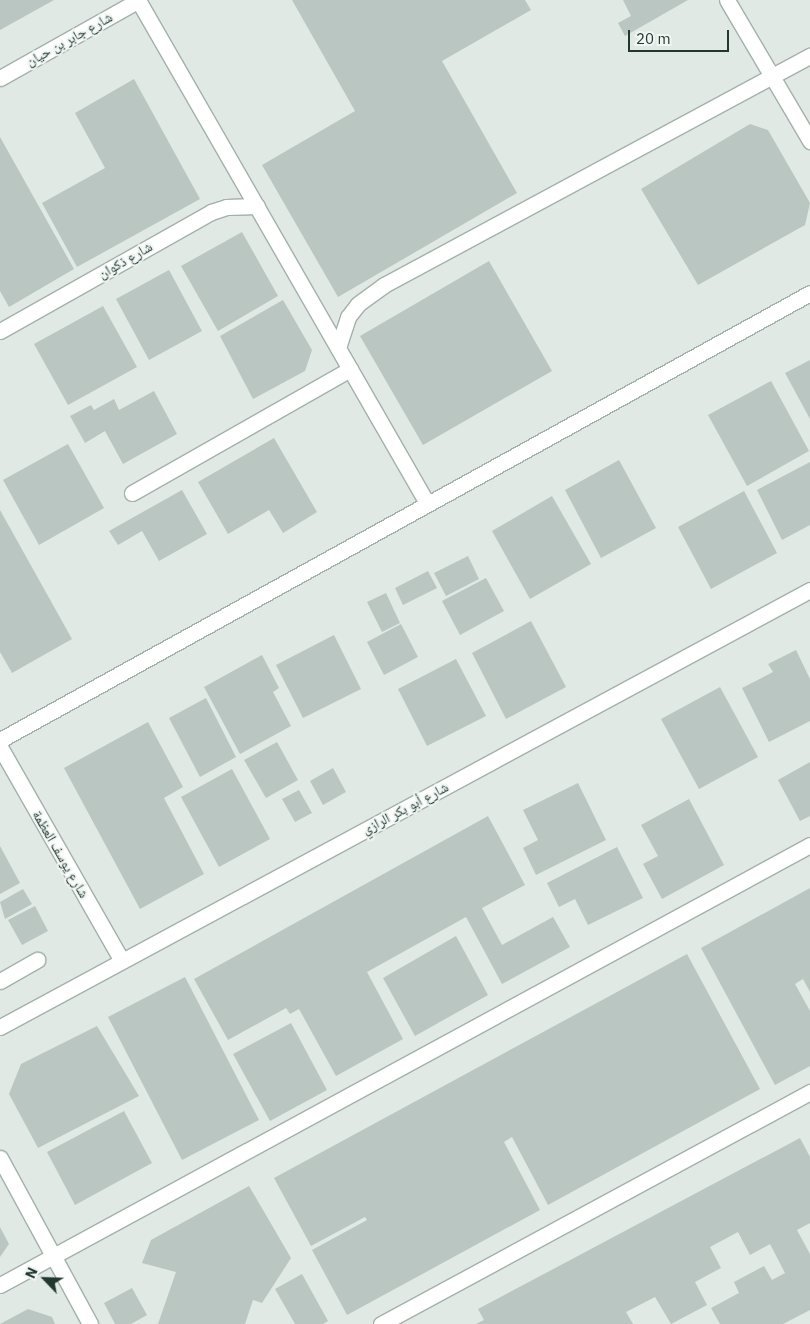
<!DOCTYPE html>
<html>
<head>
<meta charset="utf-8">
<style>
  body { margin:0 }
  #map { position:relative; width:810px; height:1324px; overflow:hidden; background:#e1e9e5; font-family:"IBM Plex Sans","Noto Naskh Arabic",sans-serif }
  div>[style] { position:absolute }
  .building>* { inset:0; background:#b9c6c1 }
  .roads { filter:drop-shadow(1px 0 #a4b0ab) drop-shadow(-1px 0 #a4b0ab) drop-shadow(0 1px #a4b0ab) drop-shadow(0 -1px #a4b0ab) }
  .lane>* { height:15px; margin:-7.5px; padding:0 7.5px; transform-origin:7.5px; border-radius:7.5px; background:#fff }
  .street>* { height:15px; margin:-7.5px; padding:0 7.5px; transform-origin:7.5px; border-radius:7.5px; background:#fff }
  span { translate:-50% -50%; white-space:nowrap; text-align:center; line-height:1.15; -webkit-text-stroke:4px #f0f6f3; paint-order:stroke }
  .street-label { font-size:14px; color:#233731 }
  .north { position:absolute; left:20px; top:1254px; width:50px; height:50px; -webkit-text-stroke:4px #f0f6f3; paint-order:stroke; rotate:294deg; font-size:14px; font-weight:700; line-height:20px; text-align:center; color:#233731 }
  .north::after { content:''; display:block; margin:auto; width:18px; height:22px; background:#233731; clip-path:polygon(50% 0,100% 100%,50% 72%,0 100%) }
  .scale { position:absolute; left:628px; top:30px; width:101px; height:22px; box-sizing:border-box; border:2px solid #233731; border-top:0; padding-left:6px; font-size:15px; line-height:18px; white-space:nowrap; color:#233731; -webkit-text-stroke:4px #f0f6f3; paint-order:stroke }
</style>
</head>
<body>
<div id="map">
  <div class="building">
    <div style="clip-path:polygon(0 0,54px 0,0 30px)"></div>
    <div style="clip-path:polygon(292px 0,525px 0,531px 10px,442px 61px,517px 193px,338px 297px,262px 165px,355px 111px)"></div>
    <div style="clip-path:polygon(623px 0,688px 0,625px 36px,618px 23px,631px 16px)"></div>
    <div style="clip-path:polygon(134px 79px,200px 199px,77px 267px,42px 203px,105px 168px,75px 113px)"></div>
    <div style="clip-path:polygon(750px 124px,768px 130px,810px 203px,805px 225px,698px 285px,641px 189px)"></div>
    <div style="clip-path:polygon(0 137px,74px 269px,9px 307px,0 291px)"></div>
    <div style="clip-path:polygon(242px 232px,278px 296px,218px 331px,181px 266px)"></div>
    <div style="clip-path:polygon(489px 261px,552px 371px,423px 445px,360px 336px)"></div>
    <div style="clip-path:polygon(169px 270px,202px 331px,149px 360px,116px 299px)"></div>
    <div style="clip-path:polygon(283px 300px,312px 350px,305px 371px,253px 399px,220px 336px)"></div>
    <div style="clip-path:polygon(103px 306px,137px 367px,68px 405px,34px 344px)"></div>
    <div style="clip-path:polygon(810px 360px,810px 419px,785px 373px)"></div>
    <div style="clip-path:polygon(771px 381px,809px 451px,747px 486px,708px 415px)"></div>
    <div style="clip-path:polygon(154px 391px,177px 434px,123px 464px,105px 431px,85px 443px,70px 416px,91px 405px,94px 410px,114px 399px,119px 410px)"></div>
    <div style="clip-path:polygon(274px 438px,317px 512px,283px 533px,269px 510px,228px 534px,198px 482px)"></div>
    <div style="clip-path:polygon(68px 444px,104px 508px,39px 545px,3px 480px)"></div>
    <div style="clip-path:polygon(619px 460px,656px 528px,601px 558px,565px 490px)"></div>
    <div style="clip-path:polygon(810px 462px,810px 525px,782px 540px,757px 490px)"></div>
    <div style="clip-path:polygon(182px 490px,207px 534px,159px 561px,142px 531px,118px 545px,109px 531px)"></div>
    <div style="clip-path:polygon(744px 491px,777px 553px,711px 589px,678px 527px)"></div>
    <div style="clip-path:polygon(552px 496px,591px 564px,530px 599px,492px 531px)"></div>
    <div style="clip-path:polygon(0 510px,72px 639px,12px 673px,0 652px)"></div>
    <div style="clip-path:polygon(468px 556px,479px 579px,446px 596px,434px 573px)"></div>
    <div style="clip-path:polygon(428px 571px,437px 588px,403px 605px,395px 588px)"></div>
    <div style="clip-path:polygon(486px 578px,504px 611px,460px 635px,442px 601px)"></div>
    <div style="clip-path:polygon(386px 593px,400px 623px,382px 632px,367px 602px)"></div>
    <div style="clip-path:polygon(531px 621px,566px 687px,506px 719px,472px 653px)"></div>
    <div style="clip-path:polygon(401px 624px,418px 657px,384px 675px,367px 642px)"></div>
    <div style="clip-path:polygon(334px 635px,361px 689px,303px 718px,276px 665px)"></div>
    <div style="clip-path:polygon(796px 650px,810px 679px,810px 721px,769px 742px,742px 688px,773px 672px,768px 664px)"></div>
    <div style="clip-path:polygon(262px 655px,279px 688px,273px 692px,291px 726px,240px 754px,204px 687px)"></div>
    <div style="clip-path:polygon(456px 659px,486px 716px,427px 746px,398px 689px)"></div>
    <div style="clip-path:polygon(720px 687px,758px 757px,699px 789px,661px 719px)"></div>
    <div style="clip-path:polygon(206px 698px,236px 757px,200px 777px,169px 718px)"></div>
    <div style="clip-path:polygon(148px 722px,183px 787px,164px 798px,204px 874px,140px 909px,64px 768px)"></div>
    <div style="clip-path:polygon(277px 742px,298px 780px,266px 798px,244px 760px)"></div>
    <div style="clip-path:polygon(810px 762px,810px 816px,800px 821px,778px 780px)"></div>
    <div style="clip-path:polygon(333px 768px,346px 792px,323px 805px,310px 781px)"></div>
    <div style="clip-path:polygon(232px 769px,270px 839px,219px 867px,181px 797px)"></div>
    <div style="clip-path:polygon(578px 783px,606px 840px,536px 875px,523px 848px,538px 840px,523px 810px)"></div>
    <div style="clip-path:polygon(299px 790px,312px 813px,295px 822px,282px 799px)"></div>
    <div style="clip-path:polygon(689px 799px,724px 865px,662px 899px,643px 864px,658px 856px,641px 825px)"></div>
    <div style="clip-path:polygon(488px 816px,525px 885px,482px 908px,502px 945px,553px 917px,570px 947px,502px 984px,466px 917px,367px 972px,403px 1039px,336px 1076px,299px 1009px,290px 1014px,286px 1008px,228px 1040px,194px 979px)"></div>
    <div style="clip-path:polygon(0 846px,20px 883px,0 894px)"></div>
    <div style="clip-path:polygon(617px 847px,643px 898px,588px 925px,575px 899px,559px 907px,547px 883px)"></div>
    <div style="clip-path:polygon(810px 888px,810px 992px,803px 979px,795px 984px,810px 1011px,810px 1066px,775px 1085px,701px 948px)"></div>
    <div style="clip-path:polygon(23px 889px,32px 904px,5px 919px,0 902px)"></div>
    <div style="clip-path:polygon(35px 906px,48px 931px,22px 945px,8px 920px)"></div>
    <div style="clip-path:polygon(456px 936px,488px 995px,415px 1036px,383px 978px)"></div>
    <div style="clip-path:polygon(687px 954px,760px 1089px,548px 1205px,512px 1137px,504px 1142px,540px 1210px,347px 1315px,312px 1250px,367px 1220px,365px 1217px,311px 1246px,274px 1178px)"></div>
    <div style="clip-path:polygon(185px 977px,259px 1120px,182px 1160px,108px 1017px)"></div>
    <div style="clip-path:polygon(291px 1023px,327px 1090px,270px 1121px,233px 1054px)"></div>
    <div style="clip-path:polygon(97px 1026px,139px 1096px,38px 1148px,9px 1094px,21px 1064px)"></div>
    <div style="clip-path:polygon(124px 1111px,152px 1163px,75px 1205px,47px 1152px)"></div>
    <div style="clip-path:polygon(800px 1138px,810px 1157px,810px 1223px,797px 1230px,810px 1254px,810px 1310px,783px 1324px,720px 1324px,711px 1308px,739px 1293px,734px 1282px,764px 1266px,772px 1280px,785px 1273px,770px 1244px,750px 1255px,738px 1232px,710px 1247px,721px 1268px,695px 1282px,707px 1305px,671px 1324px,655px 1297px,626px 1312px,633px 1324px,476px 1324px,484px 1320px,478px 1309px)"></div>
    <div style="clip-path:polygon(249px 1186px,291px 1258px,262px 1303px,253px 1300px,245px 1324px,158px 1324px,176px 1272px,142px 1263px,151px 1240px)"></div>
    <div style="clip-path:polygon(0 1227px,9px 1244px,0 1257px)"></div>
    <div style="clip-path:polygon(302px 1274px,328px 1321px,323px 1324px,295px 1324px,275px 1289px)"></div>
    <div style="clip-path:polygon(132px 1288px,147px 1315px,131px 1324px,115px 1324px,104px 1303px)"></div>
    <div style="clip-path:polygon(28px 1309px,52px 1317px,55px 1324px,0 1324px)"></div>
  </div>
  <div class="roads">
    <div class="lane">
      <div style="left:0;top:981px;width:43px;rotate:-29.6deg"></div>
    </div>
    <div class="street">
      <div style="left:138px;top:0;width:580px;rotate:60.12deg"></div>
      <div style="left:727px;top:0;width:164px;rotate:59.5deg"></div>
      <div style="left:0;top:78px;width:159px;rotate:-29.3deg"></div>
      <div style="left:0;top:331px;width:242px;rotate:-29.4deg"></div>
      <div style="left:211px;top:212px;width:16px;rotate:-18deg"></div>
      <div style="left:226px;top:207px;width:31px;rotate:-2deg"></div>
      <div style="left:338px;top:348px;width:33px;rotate:-72deg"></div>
      <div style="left:348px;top:317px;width:16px;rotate:-52deg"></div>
      <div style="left:358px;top:304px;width:32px;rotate:-36deg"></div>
      <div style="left:384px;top:285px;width:484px;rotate:-28.3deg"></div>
      <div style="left:132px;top:493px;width:251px;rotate:-29.6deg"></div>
      <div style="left:0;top:740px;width:925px;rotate:-28.89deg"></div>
      <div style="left:0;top:747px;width:246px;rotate:60.3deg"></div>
      <div style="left:0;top:1027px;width:920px;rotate:-28.35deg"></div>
      <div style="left:0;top:1158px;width:189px;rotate:61.5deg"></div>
      <div style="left:0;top:1285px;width:922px;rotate:-28.51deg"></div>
      <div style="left:381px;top:1324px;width:488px;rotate:-28.4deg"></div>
    </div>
  </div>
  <div class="street-label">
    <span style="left:69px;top:39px;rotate:-29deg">شارع جابر بن حيان</span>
    <span style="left:125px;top:260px;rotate:-30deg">شارع ذكوان</span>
    <span style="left:405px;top:808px;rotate:-28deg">شارع أبو بكر الرازي</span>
    <span style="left:61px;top:854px;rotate:60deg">شارع يوسف العظمة</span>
  </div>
  <div class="north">N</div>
  <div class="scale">20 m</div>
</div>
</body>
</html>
